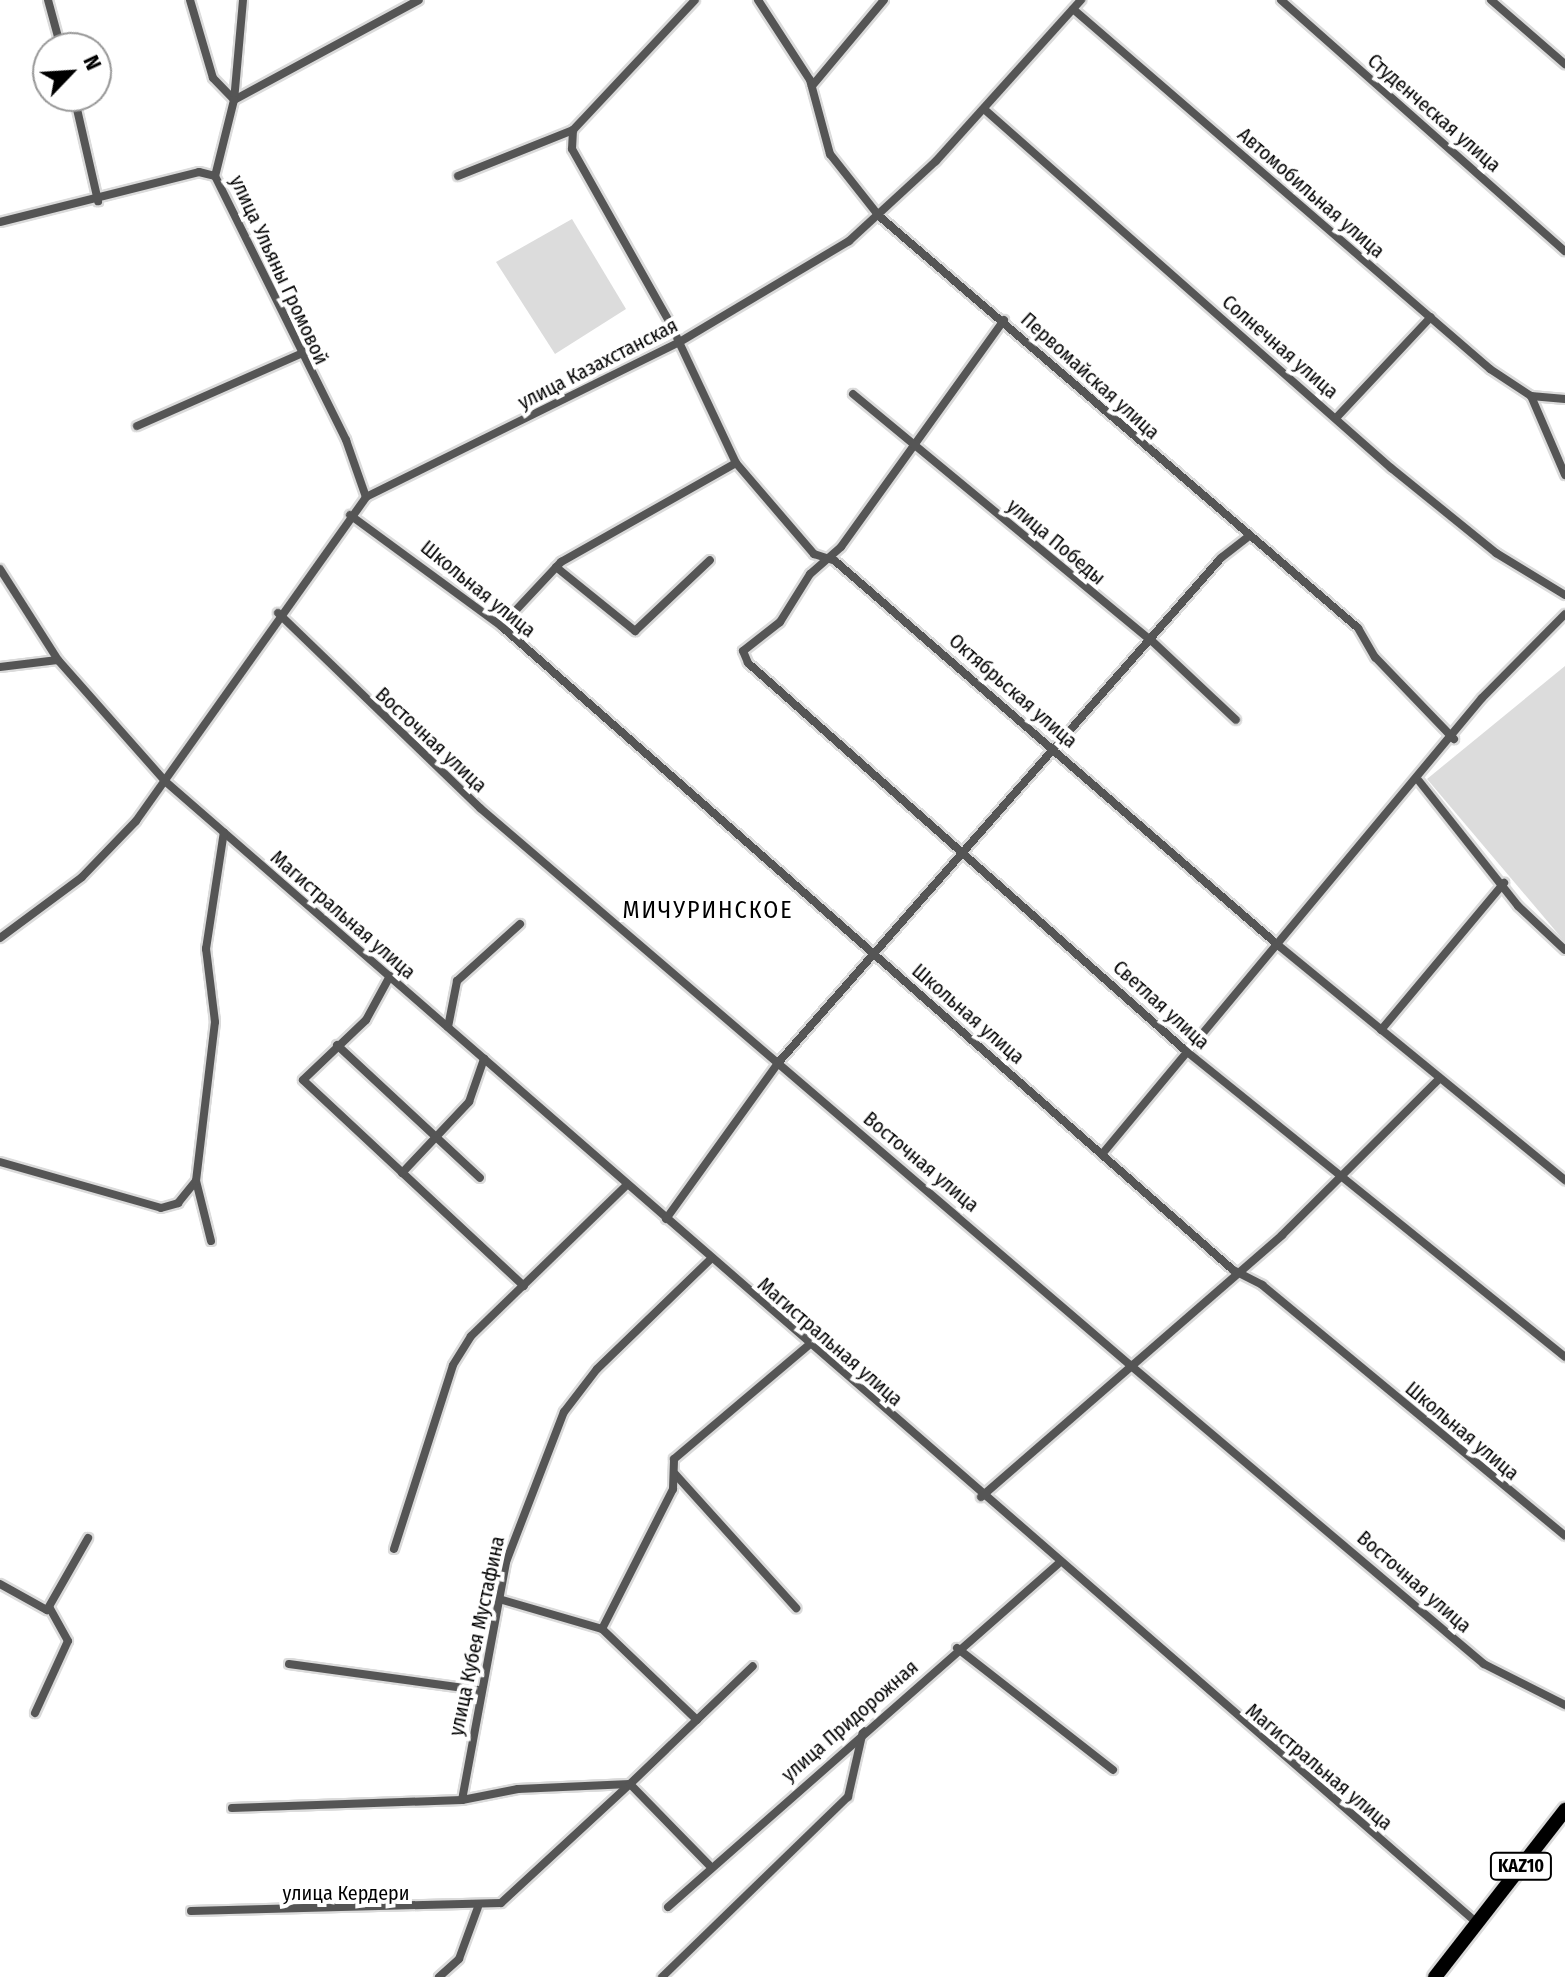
<!DOCTYPE html>
<html>
<head>
<meta charset="utf-8">
<style>
  body { margin:0 }
  #map { position:relative; width:1565px; height:1977px; overflow:hidden; background:#fff; font-family:"Fira Sans Condensed",sans-serif }
  div>[style] { position:absolute }
  .green>* { inset:0; background:#dcdcdc }
  .roads { filter:drop-shadow(2px 0 #dbdbdb) drop-shadow(-2px 0 #dbdbdb) drop-shadow(0 2px #dbdbdb) drop-shadow(0 -2px #dbdbdb) }
  .street>* { height:8px; margin:-4px; padding:0 4px; transform-origin:4px; border-radius:4px; background:#555 }
  .highway>* { height:14px; margin:-7px; padding:0 7px; transform-origin:7px; border-radius:7px; background:#000 }
  span { translate:-50% -50%; white-space:nowrap; text-align:center; line-height:1.15; -webkit-text-stroke:8px #fff; paint-order:stroke }
  .shield-label span { padding:2px 6px; background:#fff; border:2px solid; border-radius:6px; -webkit-text-stroke-width:0 }
  .shield-label { font-size:18px; color:#000; font-weight:700 }
  .street-label { font-size:20px; color:#000 }
  .quarter-label { font-size:24px; color:#000; letter-spacing:2px }
  .north { position:absolute; left:32px; top:32px; width:80px; height:80px; box-sizing:border-box; background:#fff; border:2px solid #999; border-radius:50%; rotate:65deg; font-size:22px; font-weight:700; line-height:32px; text-align:center; color:#000 }
  .north::after { content:''; display:block; margin:auto; width:28px; height:36px; background:#000; clip-path:polygon(50% 0,100% 100%,50% 72%,0 100%) }
</style>
</head>
<body>
<div id="map">
  <div class="green">
    <div style="clip-path:polygon(572px 219px,626px 309px,555px 354px,496px 262px)"></div>
    <div style="clip-path:polygon(1565px 666px,1565px 942px,1427px 779px)"></div>
  </div>
  <div class="roads">
    <div class="street">
      <div style="left:48px;top:0;width:50px;rotate:74.8deg"></div>
      <div style="left:190px;top:0;width:81px;rotate:73.6deg"></div>
      <div style="left:213px;top:78px;width:30px;rotate:46deg"></div>
      <div style="left:234px;top:100px;width:210px;rotate:-28.4deg"></div>
      <div style="left:243px;top:0;width:100px;rotate:95.1deg"></div>
      <div style="left:234px;top:100px;width:78px;rotate:104deg"></div>
      <div style="left:215px;top:176px;width:295px;rotate:63.6deg"></div>
      <div style="left:346px;top:440px;width:60px;rotate:70.7deg"></div>
      <div style="left:758px;top:0;width:95px;rotate:57deg"></div>
      <div style="left:810px;top:80px;width:77px;rotate:74.9deg"></div>
      <div style="left:830px;top:154px;width:79px;rotate:51.7deg"></div>
      <div style="left:879px;top:216px;width:632px;rotate:40.7deg"></div>
      <div style="left:1358px;top:628px;width:34px;rotate:60deg"></div>
      <div style="left:1375px;top:657px;width:114px;rotate:46.1deg"></div>
      <div style="left:1281px;top:0;width:379px;rotate:41.5deg"></div>
      <div style="left:1491px;top:0;width:98px;rotate:40.9deg"></div>
      <div style="left:1073px;top:9px;width:551px;rotate:40.8deg"></div>
      <div style="left:1490px;top:369px;width:49px;rotate:33.4deg"></div>
      <div style="left:1531px;top:396px;width:34px;rotate:5deg"></div>
      <div style="left:812px;top:86px;width:112px;rotate:-50.1deg"></div>
      <div style="left:74px;top:96px;width:108px;rotate:77.1deg"></div>
      <div style="left:984px;top:109px;width:543px;rotate:41.41deg"></div>
      <div style="left:1391px;top:468px;width:135px;rotate:39deg"></div>
      <div style="left:1496px;top:553px;width:81px;rotate:31.3deg"></div>
      <div style="left:573px;top:130px;width:19px;rotate:93deg"></div>
      <div style="left:572px;top:149px;width:202px;rotate:60.6deg"></div>
      <div style="left:671px;top:325px;width:153px;rotate:64.8deg"></div>
      <div style="left:736px;top:463px;width:120px;rotate:49.4deg"></div>
      <div style="left:814px;top:554px;width:22px;rotate:18deg"></div>
      <div style="left:835px;top:561px;width:588px;rotate:40.93deg"></div>
      <div style="left:1279px;top:946px;width:370px;rotate:39.3deg"></div>
      <div style="left:458px;top:176px;width:124px;rotate:-21.8deg"></div>
      <div style="left:573px;top:130px;width:178px;rotate:-46.8deg"></div>
      <div style="left:0;top:222px;width:205px;rotate:-14.1deg"></div>
      <div style="left:199px;top:172px;width:16px;rotate:14deg"></div>
      <div style="left:1004px;top:320px;width:279px;rotate:125.7deg"></div>
      <div style="left:841px;top:547px;width:41px;rotate:138.9deg"></div>
      <div style="left:810px;top:574px;width:57px;rotate:122deg"></div>
      <div style="left:780px;top:622px;width:47px;rotate:141.9deg"></div>
      <div style="left:743px;top:651px;width:13px;rotate:67deg"></div>
      <div style="left:748px;top:663px;width:585px;rotate:41.54deg"></div>
      <div style="left:1186px;top:1051px;width:487px;rotate:38.9deg"></div>
      <div style="left:853px;top:394px;width:388px;rotate:39.6deg"></div>
      <div style="left:1152px;top:641px;width:115px;rotate:43.2deg"></div>
      <div style="left:1531px;top:396px;width:86px;rotate:66.7deg"></div>
      <div style="left:1337px;top:417px;width:137px;rotate:-46.8deg"></div>
      <div style="left:137px;top:426px;width:178px;rotate:-23.8deg"></div>
      <div style="left:350px;top:515px;width:187px;rotate:36.3deg"></div>
      <div style="left:501px;top:626px;width:975px;rotate:41.34deg"></div>
      <div style="left:1233px;top:1270px;width:33px;rotate:27deg"></div>
      <div style="left:1262px;top:1285px;width:393px;rotate:39.6deg"></div>
      <div style="left:556px;top:567px;width:102px;rotate:39deg"></div>
      <div style="left:635px;top:631px;width:103px;rotate:-43.4deg"></div>
      <div style="left:0;top:569px;width:108px;rotate:57.5deg"></div>
      <div style="left:58px;top:660px;width:163px;rotate:48.5deg"></div>
      <div style="left:166px;top:782px;width:1738px;rotate:41.03deg"></div>
      <div style="left:278px;top:613px;width:281px;rotate:44deg"></div>
      <div style="left:480px;top:808px;width:856px;rotate:40.59deg"></div>
      <div style="left:1130px;top:1365px;width:463px;rotate:40.2deg"></div>
      <div style="left:1484px;top:1664px;width:91px;rotate:26.8deg"></div>
      <div style="left:501px;top:626px;width:88px;rotate:-46.8deg"></div>
      <div style="left:561px;top:562px;width:201px;rotate:-29.5deg"></div>
      <div style="left:0;top:667px;width:58px;rotate:-6.9deg"></div>
      <div style="left:1419px;top:781px;width:159px;rotate:51.6deg"></div>
      <div style="left:1518px;top:906px;width:64px;rotate:43.1deg"></div>
      <div style="left:0;top:938px;width:102px;rotate:-36.6deg"></div>
      <div style="left:82px;top:877px;width:78px;rotate:-46deg"></div>
      <div style="left:136px;top:821px;width:397px;rotate:-54.6deg"></div>
      <div style="left:366px;top:497px;width:348px;rotate:-26.3deg"></div>
      <div style="left:678px;top:343px;width:199px;rotate:-30.8deg"></div>
      <div style="left:849px;top:241px;width:118px;rotate:-42.6deg"></div>
      <div style="left:936px;top:161px;width:217px;rotate:-48deg"></div>
      <div style="left:390px;top:976px;width:50px;rotate:118.6deg"></div>
      <div style="left:366px;top:1020px;width:87px;rotate:136.4deg"></div>
      <div style="left:303px;top:1080px;width:302px;rotate:43deg"></div>
      <div style="left:448px;top:1027px;width:47px;rotate:-78.9deg"></div>
      <div style="left:457px;top:981px;width:85px;rotate:-42.1deg"></div>
      <div style="left:1381px;top:1030px;width:192px;rotate:-50.1deg"></div>
      <div style="left:337px;top:1045px;width:195px;rotate:42.9deg"></div>
      <div style="left:1103px;top:1153px;width:592px;rotate:-50.21deg"></div>
      <div style="left:1482px;top:698px;width:118px;rotate:-45.3deg"></div>
      <div style="left:0;top:1162px;width:167px;rotate:15.9deg"></div>
      <div style="left:161px;top:1208px;width:18px;rotate:-16deg"></div>
      <div style="left:178px;top:1203px;width:28px;rotate:-51deg"></div>
      <div style="left:402px;top:1173px;width:98px;rotate:-46.7deg"></div>
      <div style="left:469px;top:1102px;width:46px;rotate:-70.8deg"></div>
      <div style="left:666px;top:1219px;width:192px;rotate:-54.3deg"></div>
      <div style="left:778px;top:1063px;width:672px;rotate:-48.74deg"></div>
      <div style="left:1221px;top:558px;width:36px;rotate:-38deg"></div>
      <div style="left:211px;top:1241px;width:62px;rotate:-104deg"></div>
      <div style="left:196px;top:1181px;width:160px;rotate:-83.2deg"></div>
      <div style="left:215px;top:1022px;width:74px;rotate:-97deg"></div>
      <div style="left:206px;top:949px;width:118px;rotate:-81.3deg"></div>
      <div style="left:675px;top:1474px;width:181px;rotate:47.9deg"></div>
      <div style="left:981px;top:1497px;width:399px;rotate:-41deg"></div>
      <div style="left:1282px;top:1235px;width:220px;rotate:-44.8deg"></div>
      <div style="left:394px;top:1549px;width:193px;rotate:-72.2deg"></div>
      <div style="left:453px;top:1365px;width:34px;rotate:-58deg"></div>
      <div style="left:471px;top:1336px;width:217px;rotate:-44.1deg"></div>
      <div style="left:0;top:1584px;width:54px;rotate:29deg"></div>
      <div style="left:47px;top:1610px;width:83px;rotate:-60.3deg"></div>
      <div style="left:499px;top:1599px;width:107px;rotate:16.2deg"></div>
      <div style="left:957px;top:1648px;width:198px;rotate:38deg"></div>
      <div style="left:289px;top:1664px;width:193px;rotate:7.8deg"></div>
      <div style="left:35px;top:1713px;width:79px;rotate:-65.4deg"></div>
      <div style="left:68px;top:1641px;width:38px;rotate:-119deg"></div>
      <div style="left:697px;top:1720px;width:132px;rotate:-136.2deg"></div>
      <div style="left:602px;top:1629px;width:157px;rotate:-63.1deg"></div>
      <div style="left:673px;top:1489px;width:30px;rotate:-88deg"></div>
      <div style="left:674px;top:1459px;width:177px;rotate:-40.2deg"></div>
      <div style="left:462px;top:1800px;width:242px;rotate:-79.5deg"></div>
      <div style="left:506px;top:1562px;width:161px;rotate:-68.9deg"></div>
      <div style="left:564px;top:1412px;width:54px;rotate:-52.5deg"></div>
      <div style="left:597px;top:1369px;width:158px;rotate:-44deg"></div>
      <div style="left:232px;top:1808px;width:230px;rotate:-2deg"></div>
      <div style="left:462px;top:1800px;width:57px;rotate:-11.1deg"></div>
      <div style="left:518px;top:1789px;width:112px;rotate:-2.6deg"></div>
      <div style="left:630px;top:1784px;width:170px;rotate:-43.8deg"></div>
      <div style="left:668px;top:1907px;width:519px;rotate:-41.33deg"></div>
      <div style="left:191px;top:1911px;width:310px;rotate:-1.5deg"></div>
      <div style="left:501px;top:1903px;width:176px;rotate:-42.7deg"></div>
      <div style="left:630px;top:1784px;width:113px;rotate:45.7deg"></div>
      <div style="left:439px;top:1977px;width:27px;rotate:-42deg"></div>
      <div style="left:459px;top:1959px;width:55px;rotate:-69.9deg"></div>
      <div style="left:662px;top:1977px;width:259px;rotate:-44.1deg"></div>
      <div style="left:848px;top:1797px;width:68px;rotate:-77.2deg"></div>
    </div>
    <div class="highway">
      <div style="left:1435px;top:1977px;width:212px;rotate:-52.1deg"></div>
    </div>
  </div>
  <div class="shield-label">
    <span style="left:1521px;top:1866px">KAZ10</span>
  </div>
  <div class="street-label">
    <span style="left:1434px;top:113px;rotate:41deg">Студенческая улица</span>
    <span style="left:1311px;top:193px;rotate:41deg">Автомобильная улица</span>
    <span style="left:279px;top:270px;rotate:65deg">улица Ульяны Громовой</span>
    <span style="left:1280px;top:347px;rotate:41deg">Солнечная улица</span>
    <span style="left:598px;top:364px;rotate:-27deg">улица Казахстанская</span>
    <span style="left:1090px;top:376px;rotate:42deg">Первомайская улица</span>
    <span style="left:1056px;top:542px;rotate:40deg">улица Победы</span>
    <span style="left:478px;top:589px;rotate:39deg">Школьная улица</span>
    <span style="left:1013px;top:691px;rotate:41deg">Октябрьская улица</span>
    <span style="left:431px;top:740px;rotate:43deg">Восточная улица</span>
    <span style="left:343px;top:915px;rotate:41deg">Магистральная улица</span>
    <span style="left:1161px;top:1005px;rotate:42deg">Светлая улица</span>
    <span style="left:968px;top:1014px;rotate:41deg">Школьная улица</span>
    <span style="left:921px;top:1162px;rotate:40deg">Восточная улица</span>
    <span style="left:830px;top:1342px;rotate:41deg">Магистральная улица</span>
    <span style="left:1462px;top:1431px;rotate:40deg">Школьная улица</span>
    <span style="left:1414px;top:1582px;rotate:41deg">Восточная улица</span>
    <span style="left:477px;top:1636px;rotate:-78deg">улица Кубея Мустафина</span>
    <span style="left:850px;top:1721px;rotate:-41deg">улица Придорожная</span>
    <span style="left:1319px;top:1767px;rotate:40deg">Магистральная улица</span>
    <span style="left:346px;top:1893px">улица Кердери</span>
  </div>
  <div class="quarter-label">
    <span style="left:708px;top:911px">МИЧУРИНСКОЕ</span>
  </div>
  <div class="north">N</div>
</div>
</body>
</html>
